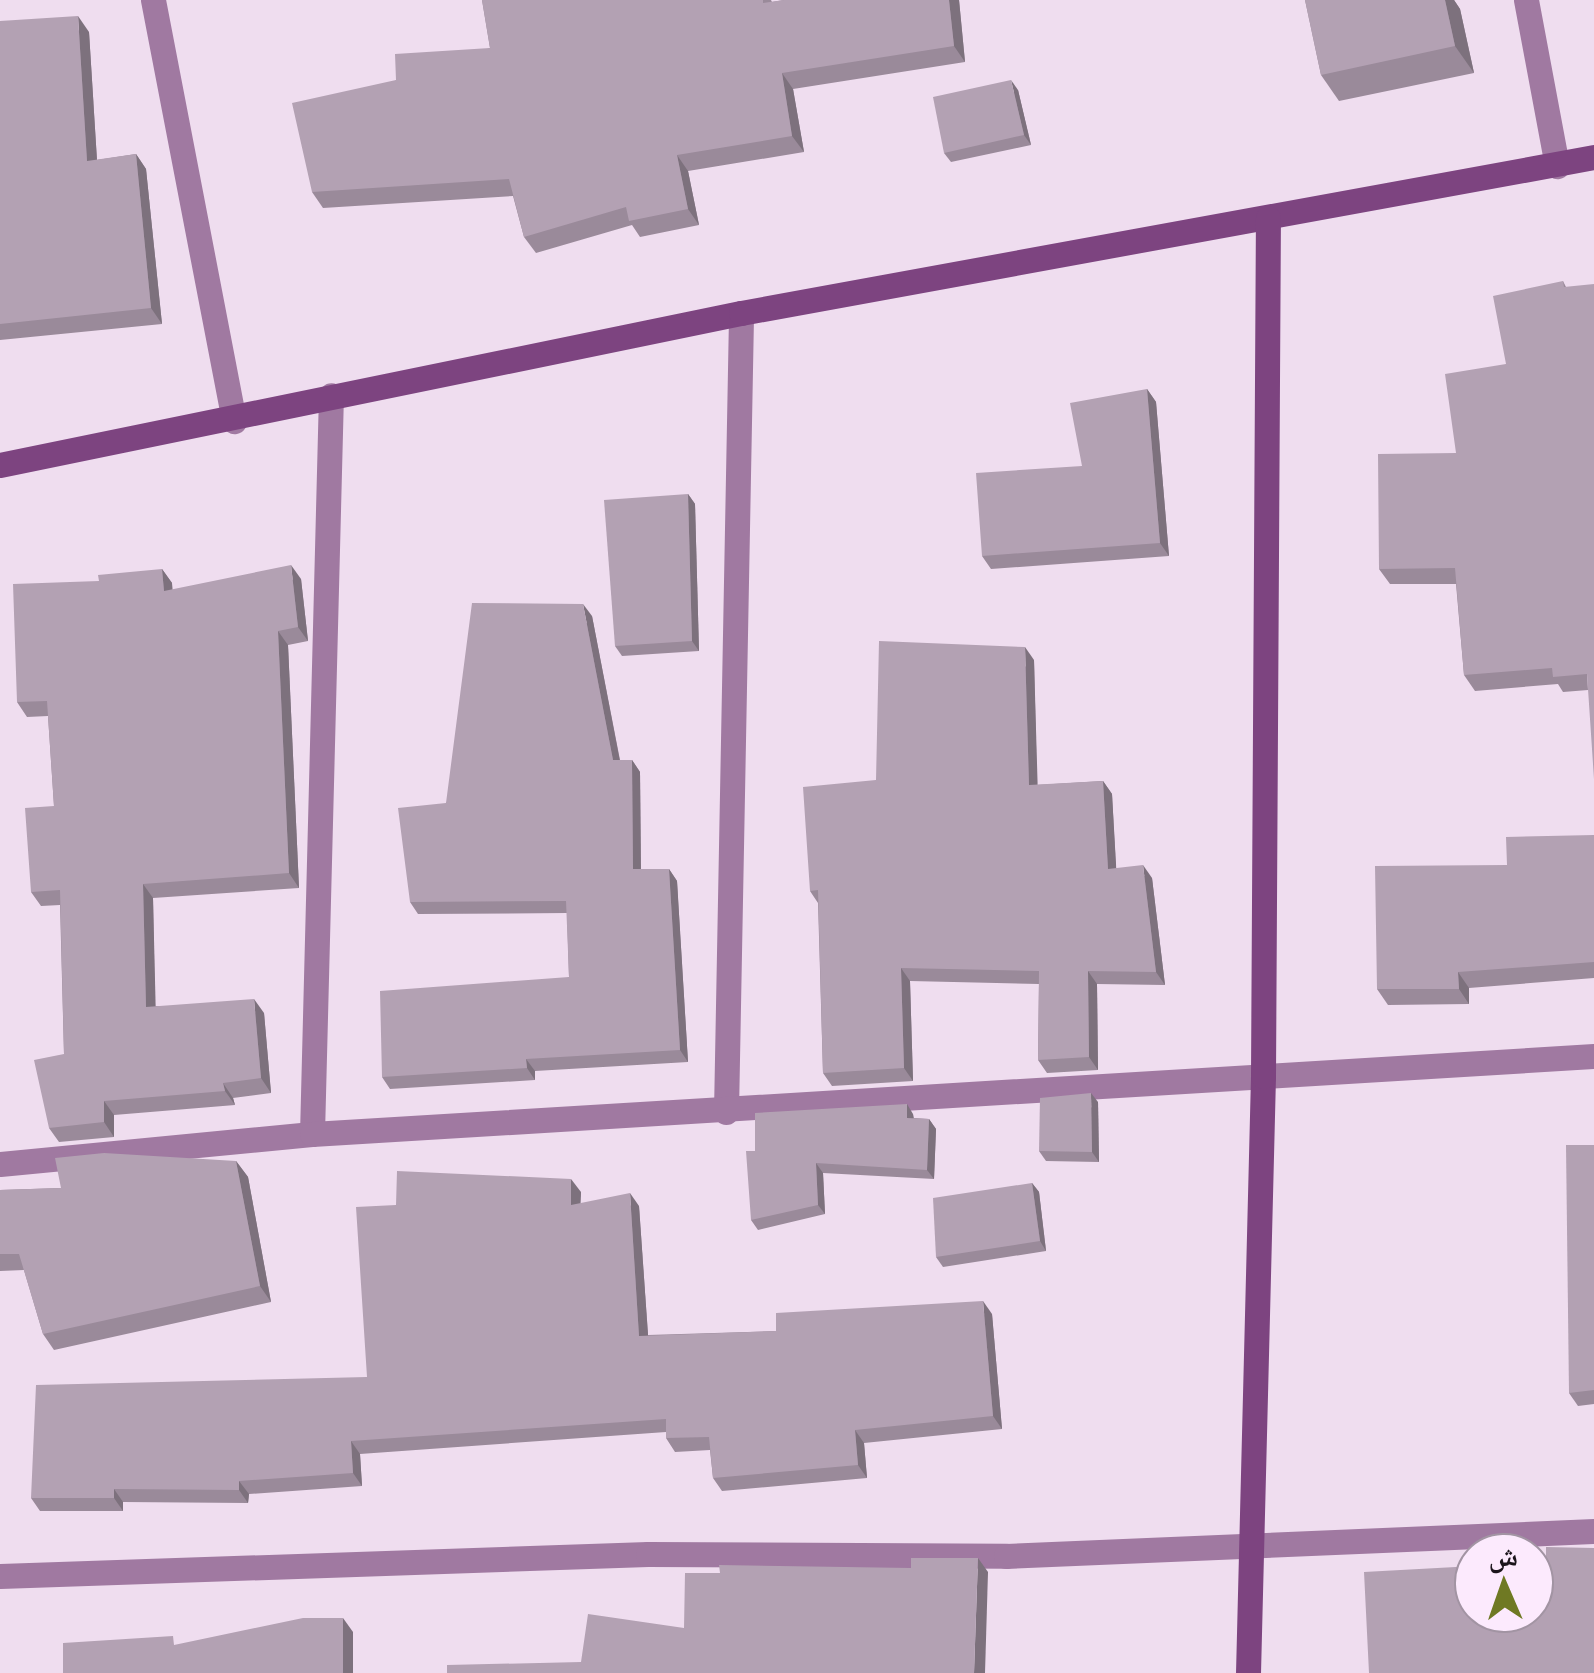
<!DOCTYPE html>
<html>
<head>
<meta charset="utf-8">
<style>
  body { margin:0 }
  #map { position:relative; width:1594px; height:1673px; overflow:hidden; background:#efddef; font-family:Manrope,"Noto Naskh Arabic",sans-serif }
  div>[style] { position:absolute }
  .street>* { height:25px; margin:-12.5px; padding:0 12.5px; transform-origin:12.5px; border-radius:12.5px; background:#a079a1 }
  .secondary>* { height:25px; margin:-12.5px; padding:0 12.5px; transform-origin:12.5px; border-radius:12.5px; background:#7d4480 }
  .wall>* { inset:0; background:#9a8a9a }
  .shaded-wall>* { inset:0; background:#7d717d }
  .building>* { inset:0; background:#b3a1b3 }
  span { translate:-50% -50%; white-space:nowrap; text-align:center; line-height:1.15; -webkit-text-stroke:8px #fceafd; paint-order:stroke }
  .north { position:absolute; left:1454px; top:1533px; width:100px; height:100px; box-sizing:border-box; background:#fceafd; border:2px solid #a294a3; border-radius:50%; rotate:358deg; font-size:28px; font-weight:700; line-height:40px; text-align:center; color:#1b141b }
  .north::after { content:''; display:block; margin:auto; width:35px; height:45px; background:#6f7923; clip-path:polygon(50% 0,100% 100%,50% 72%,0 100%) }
</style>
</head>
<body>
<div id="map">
  <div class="street">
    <div style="left:153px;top:0;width:429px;rotate:79.1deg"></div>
    <div style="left:1526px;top:0;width:169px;rotate:79.4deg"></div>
    <div style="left:726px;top:1112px;width:799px;rotate:-88.92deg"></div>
    <div style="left:312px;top:1134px;width:739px;rotate:-88.53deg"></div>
    <div style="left:0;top:1164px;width:313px;rotate:-5.5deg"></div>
    <div style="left:312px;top:1134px;width:1284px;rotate:-3.48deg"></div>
    <div style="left:0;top:1576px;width:648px;rotate:-1.94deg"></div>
    <div style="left:648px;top:1554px;width:358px;rotate:0.3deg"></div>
    <div style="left:1006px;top:1556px;width:589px;rotate:-2.43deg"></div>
  </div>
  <div class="secondary">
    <div style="left:0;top:465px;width:756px;rotate:-11.59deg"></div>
    <div style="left:741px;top:313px;width:867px;rotate:-10.36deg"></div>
    <div style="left:1248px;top:1673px;width:597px;rotate:-88.56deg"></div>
    <div style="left:1263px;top:1076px;width:858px;rotate:-89.67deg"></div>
  </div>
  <div class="wall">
    <div style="clip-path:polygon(482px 0,771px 0,772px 2px,784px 0,959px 0,965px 62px,793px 89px,804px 152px,688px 171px,699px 225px,640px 237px,632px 225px,536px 253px,524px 237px,513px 196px,323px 208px,312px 192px,396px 80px,490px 48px)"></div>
    <div style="clip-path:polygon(1305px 0,1454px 0,1460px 9px,1474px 73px,1339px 101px,1321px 75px)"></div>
    <div style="clip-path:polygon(0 21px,89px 32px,97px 160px,136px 154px,146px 169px,162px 324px,0 340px)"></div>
    <div style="clip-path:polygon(1018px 90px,1031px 145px,951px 162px,944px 153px)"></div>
    <div style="clip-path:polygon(1563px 281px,1566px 287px,1588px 690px,1563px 692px,1558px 684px,1475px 691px,1464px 675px,1456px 584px,1390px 584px,1379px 569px,1456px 453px,1506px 364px)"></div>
    <div style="clip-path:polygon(1147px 389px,1156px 402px,1169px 556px,991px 569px,982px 556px,1082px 466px)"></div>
    <div style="clip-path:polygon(688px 494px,695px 504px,699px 651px,622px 656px,615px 646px)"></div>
    <div style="clip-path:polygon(162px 569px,172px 583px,172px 590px,301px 579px,308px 641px,288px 645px,299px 888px,153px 898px,155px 1006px,264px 1013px,271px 1093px,233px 1098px,235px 1105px,114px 1115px,114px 1137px,59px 1142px,49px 1128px,64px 1054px,60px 905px,41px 906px,31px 892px,54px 806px,48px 716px,27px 717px,17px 702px)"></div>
    <div style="clip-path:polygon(592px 616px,620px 760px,632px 760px,640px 772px,641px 869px,669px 869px,677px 881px,688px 1062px,535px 1071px,535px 1080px,390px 1089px,382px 1077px,569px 977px,567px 913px,418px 914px,410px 902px,446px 803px)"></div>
    <div style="clip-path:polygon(1034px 660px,1037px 785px,1103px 781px,1112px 794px,1116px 868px,1152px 878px,1165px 985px,1097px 984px,1098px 1070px,1047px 1073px,1038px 1060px,1039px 984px,910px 981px,913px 1081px,832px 1086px,823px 1073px,818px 903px,810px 891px,876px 780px)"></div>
    <div style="clip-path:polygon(1594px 835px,1594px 978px,1469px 988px,1469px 1004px,1388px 1005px,1377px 989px,1507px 865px)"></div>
    <div style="clip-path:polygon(1098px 1102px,1099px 1162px,1046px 1161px,1039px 1151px)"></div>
    <div style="clip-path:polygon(913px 1114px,914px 1118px,929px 1119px,936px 1129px,934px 1179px,823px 1173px,825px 1214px,758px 1230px,751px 1220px,755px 1151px)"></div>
    <div style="clip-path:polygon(1594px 1145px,1594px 1404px,1578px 1406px,1569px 1393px)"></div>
    <div style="clip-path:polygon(236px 1161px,248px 1177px,271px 1302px,54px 1350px,43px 1334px,24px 1270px,0 1271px,0 1190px,61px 1188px)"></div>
    <div style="clip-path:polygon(1032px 1183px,1039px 1192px,1046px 1251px,943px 1267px,936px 1257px)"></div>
    <div style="clip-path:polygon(581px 1192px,580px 1203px,639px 1206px,648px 1335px,776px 1331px,992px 1314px,1002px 1429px,864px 1443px,867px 1478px,722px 1491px,713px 1478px,710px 1450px,675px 1452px,666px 1438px,666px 1432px,360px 1454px,362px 1486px,249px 1494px,248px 1503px,123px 1502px,123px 1511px,40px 1511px,31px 1498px,367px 1377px)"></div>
  </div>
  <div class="shaded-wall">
    <div style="clip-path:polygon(949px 0,959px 0,965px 62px,954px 46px)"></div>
    <div style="clip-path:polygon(1445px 0,1454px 0,1460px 9px,1474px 73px,1455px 46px)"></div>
    <div style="clip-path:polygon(78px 16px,89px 32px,98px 177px,87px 161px)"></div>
    <div style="clip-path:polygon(782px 73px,793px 89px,804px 152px,792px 136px)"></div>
    <div style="clip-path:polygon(1011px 80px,1018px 90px,1031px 145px,1024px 135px)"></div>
    <div style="clip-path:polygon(136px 154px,146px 169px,162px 324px,151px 308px)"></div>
    <div style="clip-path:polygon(677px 155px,688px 171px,699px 225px,688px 209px)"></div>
    <div style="clip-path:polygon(1147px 389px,1156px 402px,1169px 556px,1160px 543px)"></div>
    <div style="clip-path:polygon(688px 494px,695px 504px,699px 651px,692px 641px)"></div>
    <div style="clip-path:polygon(291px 565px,301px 579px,308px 641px,298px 627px)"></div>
    <div style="clip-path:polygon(162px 569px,172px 583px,174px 606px,164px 591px)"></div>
    <div style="clip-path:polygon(583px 604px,592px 616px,622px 772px,613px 760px)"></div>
    <div style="clip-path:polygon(278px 631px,288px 645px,299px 888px,289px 873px)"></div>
    <div style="clip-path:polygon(1025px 647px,1034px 660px,1038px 798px,1029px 785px)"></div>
    <div style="clip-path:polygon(632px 760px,640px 772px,641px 881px,633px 869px)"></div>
    <div style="clip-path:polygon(1103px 781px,1112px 794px,1117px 882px,1108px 869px)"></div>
    <div style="clip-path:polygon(1143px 865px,1152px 878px,1165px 985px,1156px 972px)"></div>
    <div style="clip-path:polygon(669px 869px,677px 881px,688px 1062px,680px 1050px)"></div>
    <div style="clip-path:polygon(143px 884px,153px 898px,156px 1021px,146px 1007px)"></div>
    <div style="clip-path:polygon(901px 968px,910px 981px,913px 1081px,904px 1068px)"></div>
    <div style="clip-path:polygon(1088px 971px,1097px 984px,1098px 1070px,1089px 1057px)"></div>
    <div style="clip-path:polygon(1458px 972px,1469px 988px,1469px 1004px,1459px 989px)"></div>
    <div style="clip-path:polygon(254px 999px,264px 1013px,271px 1093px,261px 1078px)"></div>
    <div style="clip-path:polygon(526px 1059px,535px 1071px,535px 1080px,527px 1068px)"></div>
    <div style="clip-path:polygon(223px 1083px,233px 1098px,235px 1105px,225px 1091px)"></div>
    <div style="clip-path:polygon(1091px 1093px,1098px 1102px,1099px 1162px,1092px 1152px)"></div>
    <div style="clip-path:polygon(104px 1101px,114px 1115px,114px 1137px,104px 1122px)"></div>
    <div style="clip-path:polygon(907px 1104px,913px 1114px,914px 1128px,907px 1118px)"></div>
    <div style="clip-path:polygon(929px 1119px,936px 1129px,934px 1179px,927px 1170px)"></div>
    <div style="clip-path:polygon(236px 1161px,248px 1177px,271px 1302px,260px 1286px)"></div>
    <div style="clip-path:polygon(816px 1163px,823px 1173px,825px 1214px,818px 1205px)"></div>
    <div style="clip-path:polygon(571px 1179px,581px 1192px,580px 1218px,571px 1205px)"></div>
    <div style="clip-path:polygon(1032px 1183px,1039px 1192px,1046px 1251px,1040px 1241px)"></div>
    <div style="clip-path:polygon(630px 1193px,639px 1206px,649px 1349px,639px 1336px)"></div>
    <div style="clip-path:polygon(983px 1301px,992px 1314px,1002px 1429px,993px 1416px)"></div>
    <div style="clip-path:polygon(855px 1430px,864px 1443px,867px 1478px,858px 1465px)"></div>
    <div style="clip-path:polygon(351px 1441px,360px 1454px,362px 1486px,353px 1473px)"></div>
    <div style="clip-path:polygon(239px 1481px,249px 1494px,248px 1503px,239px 1490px)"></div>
    <div style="clip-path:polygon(114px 1489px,123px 1502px,123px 1511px,114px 1498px)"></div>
    <div style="clip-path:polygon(978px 1558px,988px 1572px,985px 1673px,974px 1673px)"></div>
    <div style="clip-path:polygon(343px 1618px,353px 1632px,353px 1673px,343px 1673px)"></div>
  </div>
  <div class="building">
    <div style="clip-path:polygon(482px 0,763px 0,763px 3px,784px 0,949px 0,954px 46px,782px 73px,792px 136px,677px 155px,688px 209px,629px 221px,626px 207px,524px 237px,509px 179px,312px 192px,292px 103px,396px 80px,395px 54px,490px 48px)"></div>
    <div style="clip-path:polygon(1305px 0,1445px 0,1455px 46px,1321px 75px)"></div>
    <div style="clip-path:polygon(78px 16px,87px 161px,136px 154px,151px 308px,0 324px,0 21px)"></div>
    <div style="clip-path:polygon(1011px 80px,1024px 135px,944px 153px,933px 97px)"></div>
    <div style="clip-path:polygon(1563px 281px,1564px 287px,1594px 284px,1594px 779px,1587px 674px,1553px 677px,1552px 668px,1464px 675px,1455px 568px,1379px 569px,1378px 454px,1456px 453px,1445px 374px,1506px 364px,1493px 296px)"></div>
    <div style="clip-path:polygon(1147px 389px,1160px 543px,982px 556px,976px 473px,1082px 466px,1070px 403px)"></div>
    <div style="clip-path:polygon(688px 494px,692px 641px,615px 646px,604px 500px)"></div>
    <div style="clip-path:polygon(291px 565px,298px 627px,278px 631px,289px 873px,143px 884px,146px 1007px,254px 999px,261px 1078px,223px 1083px,225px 1091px,104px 1101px,104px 1122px,49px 1128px,34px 1060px,64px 1054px,60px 890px,31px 892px,25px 808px,54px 806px,47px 701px,17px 702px,13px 584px,99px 581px,98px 575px,162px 569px,164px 591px)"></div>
    <div style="clip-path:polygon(472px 603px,583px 604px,613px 760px,632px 760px,633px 869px,669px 869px,680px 1050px,526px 1059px,527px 1068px,382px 1077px,380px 991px,569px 977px,566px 901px,410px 902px,398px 808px,446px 803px)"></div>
    <div style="clip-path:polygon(879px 641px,1025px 647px,1029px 785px,1103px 781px,1108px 869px,1143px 865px,1156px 972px,1088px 971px,1089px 1057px,1038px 1060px,1039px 971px,901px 968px,904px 1068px,823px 1073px,818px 890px,810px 891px,803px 787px,876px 780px)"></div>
    <div style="clip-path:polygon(1594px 835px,1594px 962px,1458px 972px,1459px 989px,1377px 989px,1375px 866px,1507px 865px,1506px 837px)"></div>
    <div style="clip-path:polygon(1091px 1093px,1092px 1152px,1039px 1151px,1040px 1098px)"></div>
    <div style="clip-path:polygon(907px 1104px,907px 1118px,929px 1119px,927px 1170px,816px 1163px,818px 1205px,751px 1220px,746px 1151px,755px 1151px,755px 1113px)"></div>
    <div style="clip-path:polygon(1566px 1145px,1594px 1145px,1594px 1390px,1569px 1393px)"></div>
    <div style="clip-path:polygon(104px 1153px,236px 1161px,260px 1286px,43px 1334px,19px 1254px,0 1254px,0 1190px,61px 1188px,55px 1158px)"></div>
    <div style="clip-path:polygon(397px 1171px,571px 1179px,571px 1205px,630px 1193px,639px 1336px,776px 1331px,776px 1313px,983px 1301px,993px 1416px,855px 1430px,858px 1465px,713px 1478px,709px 1437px,666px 1438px,666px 1419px,351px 1441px,353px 1473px,239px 1481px,239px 1490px,114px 1489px,114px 1498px,31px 1498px,36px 1385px,367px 1377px,356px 1207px,396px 1205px)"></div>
    <div style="clip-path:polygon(1032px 1183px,1040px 1241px,936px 1257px,933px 1198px)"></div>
    <div style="clip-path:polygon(1546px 1547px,1594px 1548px,1594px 1673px,1369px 1673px,1364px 1572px,1474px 1566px,1474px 1613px,1534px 1613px,1534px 1563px,1546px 1562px)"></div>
    <div style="clip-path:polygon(911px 1558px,978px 1558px,974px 1673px,447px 1673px,447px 1665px,581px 1662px,588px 1614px,684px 1628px,685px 1573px,720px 1573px,719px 1565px,911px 1568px)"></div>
    <div style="clip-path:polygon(303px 1618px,343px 1618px,343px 1673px,63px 1673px,63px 1643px,173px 1636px,174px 1645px)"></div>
  </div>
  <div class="north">ش</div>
</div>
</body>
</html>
